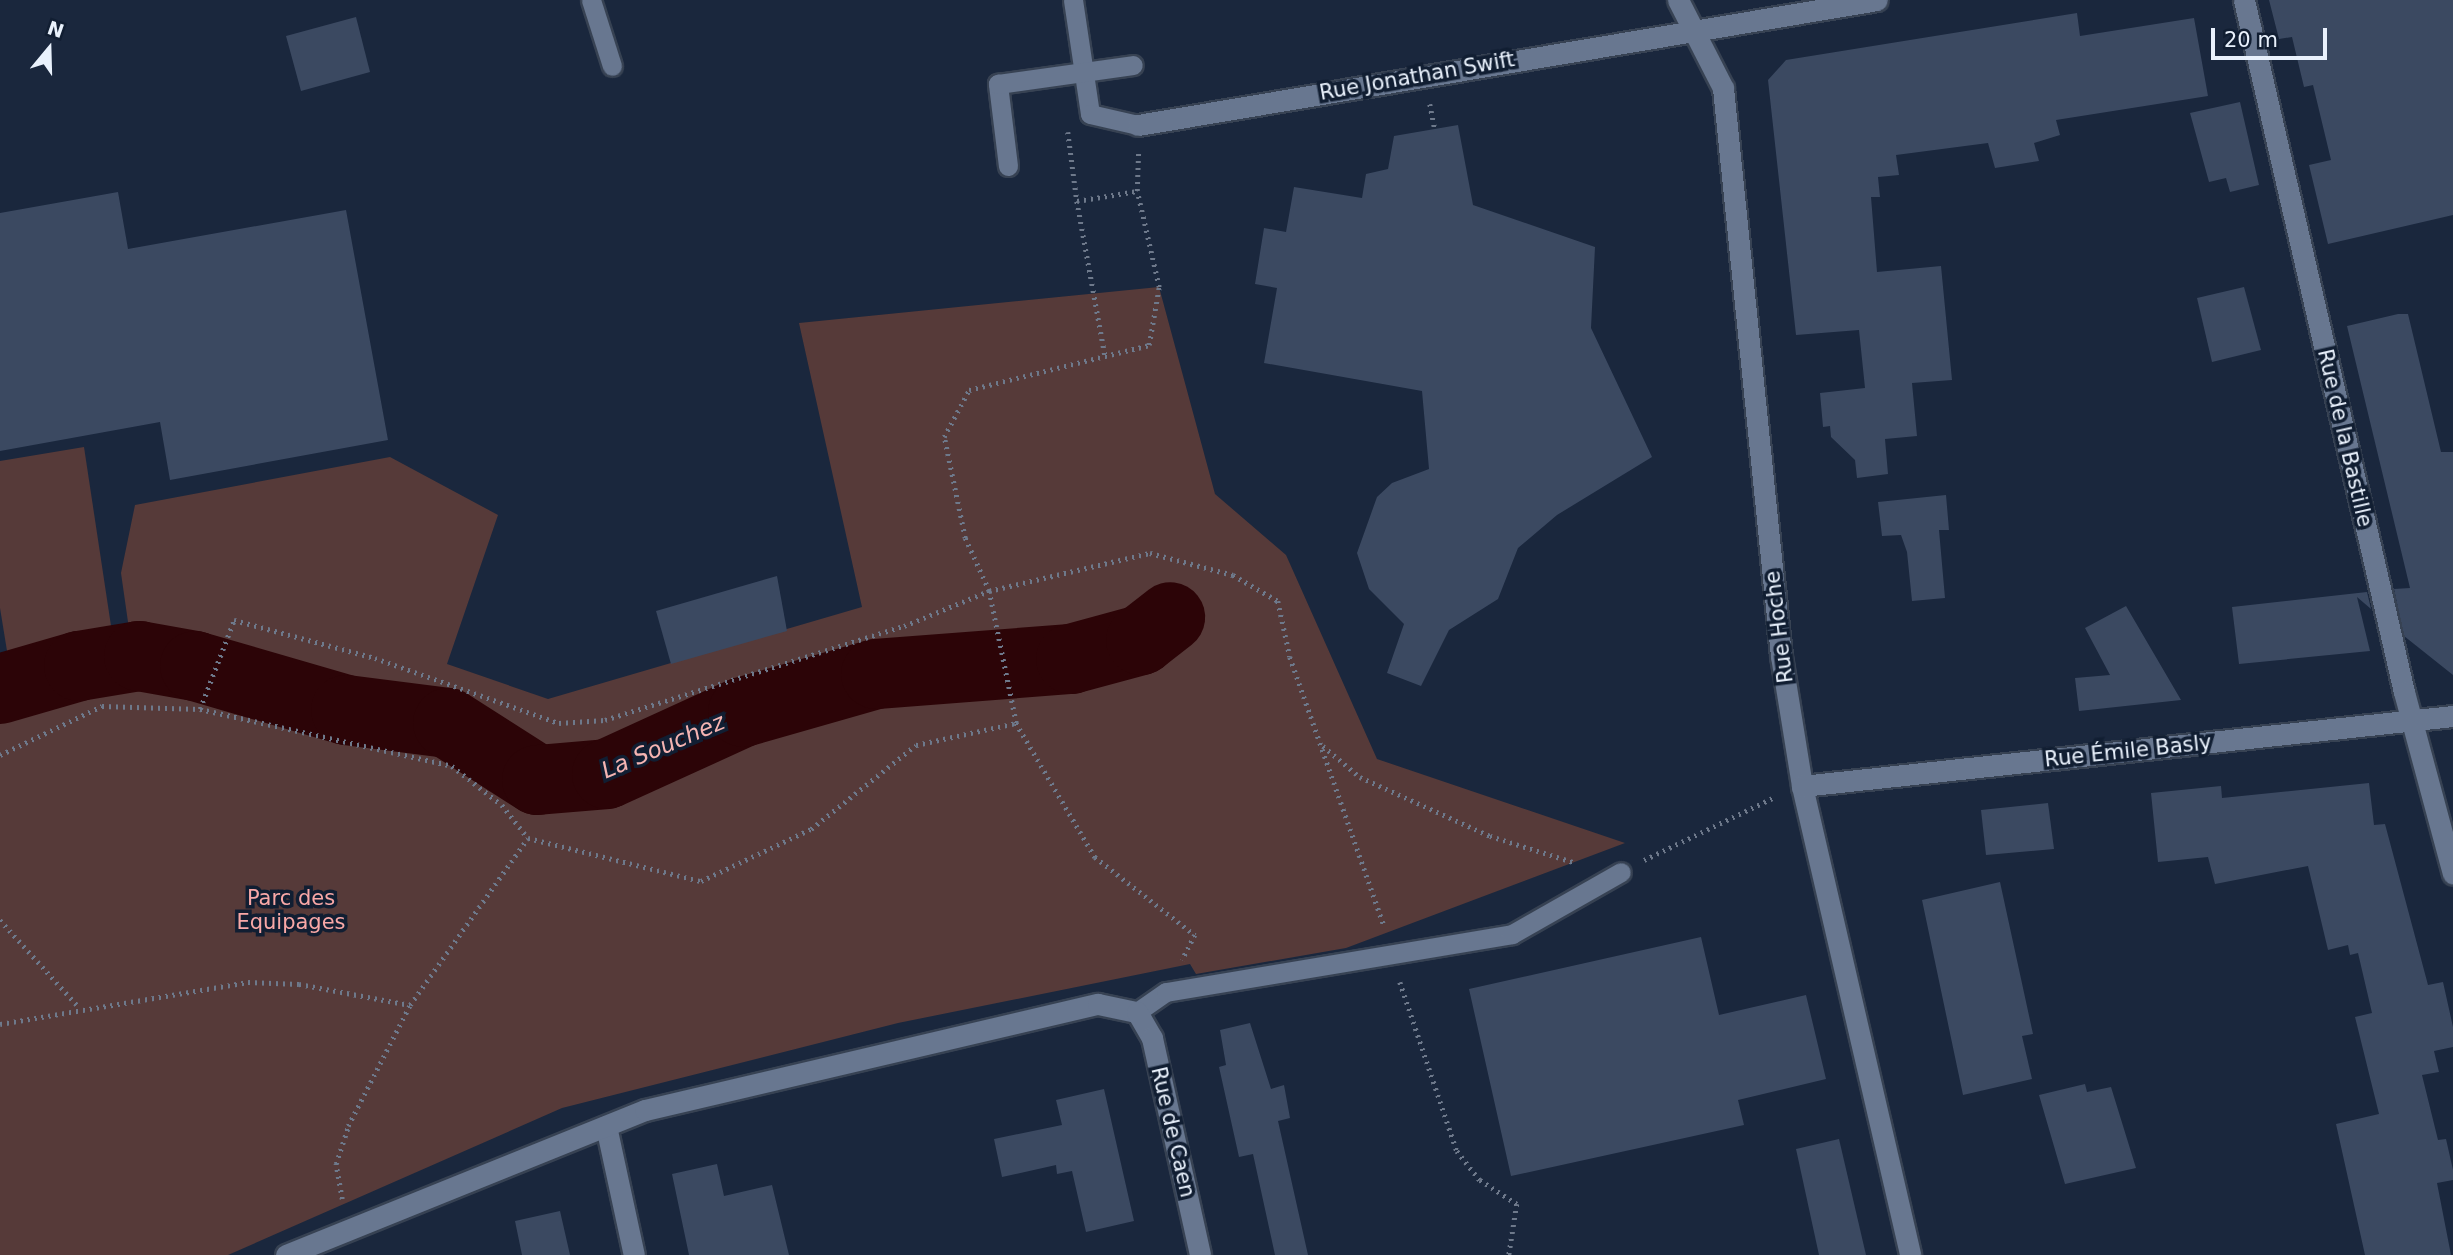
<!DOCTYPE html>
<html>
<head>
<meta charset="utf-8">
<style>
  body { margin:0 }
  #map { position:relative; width:2453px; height:1255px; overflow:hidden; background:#1a273d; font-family:"DejaVu Sans",sans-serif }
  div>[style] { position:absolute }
  .green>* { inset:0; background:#563a39 }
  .river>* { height:70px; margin:-35px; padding:0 35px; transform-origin:35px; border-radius:35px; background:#2c0407 }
  .building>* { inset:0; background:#3b4961 }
  .path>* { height:4.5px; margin-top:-2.25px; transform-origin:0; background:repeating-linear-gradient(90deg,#6e798b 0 2px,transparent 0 7px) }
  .roads { filter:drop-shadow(2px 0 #374253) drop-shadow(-2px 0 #374253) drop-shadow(0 2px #374253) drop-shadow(0 -2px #374253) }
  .service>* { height:19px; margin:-9.5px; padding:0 9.5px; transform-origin:9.5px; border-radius:9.5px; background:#687790 }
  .minor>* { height:21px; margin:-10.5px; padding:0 10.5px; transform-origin:10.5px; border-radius:10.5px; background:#687790 }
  span { translate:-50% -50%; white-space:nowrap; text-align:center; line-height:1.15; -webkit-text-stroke:7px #111e32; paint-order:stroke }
  .street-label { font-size:21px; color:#e9f1fc }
  .park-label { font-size:21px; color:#f9a8a7 }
  .water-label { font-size:23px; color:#f5b4b2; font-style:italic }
  .north { position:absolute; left:14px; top:14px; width:70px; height:70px; -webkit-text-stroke:5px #111e32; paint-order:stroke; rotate:19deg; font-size:19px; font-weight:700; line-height:28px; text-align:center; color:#e9f1fc }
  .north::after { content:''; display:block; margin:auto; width:24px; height:32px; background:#e9f1fc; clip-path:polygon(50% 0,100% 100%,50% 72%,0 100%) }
  .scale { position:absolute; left:2211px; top:28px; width:116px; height:32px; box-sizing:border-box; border:4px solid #e9f1fc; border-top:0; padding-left:9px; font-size:21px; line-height:24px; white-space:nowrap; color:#e9f1fc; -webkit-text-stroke:5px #111e32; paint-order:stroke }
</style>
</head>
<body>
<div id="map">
  <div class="green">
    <div style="clip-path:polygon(1159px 287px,1215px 494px,1286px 555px,1377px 759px,1625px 843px,1346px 948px,1196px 974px,1190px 964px,898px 1023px,562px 1108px,228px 1255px,0 1255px,0 673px,132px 650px,121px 573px,135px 505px,390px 457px,498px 515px,447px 664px,548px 699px,862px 607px,799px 323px)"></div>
    <div style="clip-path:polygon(84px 447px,113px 639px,8px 657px,0 608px,0 461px)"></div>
  </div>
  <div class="river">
    <div style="left:0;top:689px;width:82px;rotate:-16.2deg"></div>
    <div style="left:79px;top:666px;width:61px;rotate:-9.5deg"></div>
    <div style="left:139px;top:656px;width:57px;rotate:10.1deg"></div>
    <div style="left:195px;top:666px;width:157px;rotate:16.2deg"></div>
    <div style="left:346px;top:710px;width:103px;rotate:7.3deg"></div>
    <div style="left:448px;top:723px;width:106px;rotate:32.6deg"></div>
    <div style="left:537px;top:780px;width:70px;rotate:-4.9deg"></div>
    <div style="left:607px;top:774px;width:149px;rotate:-24.5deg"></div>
    <div style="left:743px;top:712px;width:138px;rotate:-15.9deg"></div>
    <div style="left:876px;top:674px;width:196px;rotate:-4.4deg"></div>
    <div style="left:1071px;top:659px;width:73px;rotate:-15.2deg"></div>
    <div style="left:1141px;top:640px;width:37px;rotate:-38deg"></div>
  </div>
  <div class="building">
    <div style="clip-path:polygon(2269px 0,2453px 0,2453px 215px,2328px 244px,2309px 165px,2331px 160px,2313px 85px,2304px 87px,2292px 37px,2279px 39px)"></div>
    <div style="clip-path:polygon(2077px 13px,2080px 36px,2194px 18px,2208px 96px,2056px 120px,2060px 135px,2034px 143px,2039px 161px,1995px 168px,1988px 143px,1896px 155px,1899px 175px,1878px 177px,1880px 197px,1871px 197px,1877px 272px,1941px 266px,1952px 380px,1912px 383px,1917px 436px,1885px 439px,1888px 474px,1857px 478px,1855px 460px,1831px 437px,1830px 426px,1823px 427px,1820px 393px,1865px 388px,1859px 330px,1796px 335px,1768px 80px,1786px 60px)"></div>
    <div style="clip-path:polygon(356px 17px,370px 72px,301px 91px,286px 36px)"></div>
    <div style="clip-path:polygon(2240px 102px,2259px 185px,2230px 192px,2226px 178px,2209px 182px,2190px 113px)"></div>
    <div style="clip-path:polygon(1458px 125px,1473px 205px,1595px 247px,1591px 328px,1652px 457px,1557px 515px,1518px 548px,1498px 599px,1449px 630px,1421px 686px,1387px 673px,1404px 624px,1369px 589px,1357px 553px,1377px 497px,1392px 483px,1429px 469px,1422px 391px,1264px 363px,1277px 288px,1255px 284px,1264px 228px,1286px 232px,1294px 187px,1362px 198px,1366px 174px,1388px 169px,1394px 136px)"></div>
    <div style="clip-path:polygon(118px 192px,128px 249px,346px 210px,388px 440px,170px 480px,160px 422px,0 451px,0 213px)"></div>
    <div style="clip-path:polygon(2244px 287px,2261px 350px,2212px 362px,2197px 298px)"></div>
    <div style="clip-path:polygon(2398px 314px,2408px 314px,2441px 452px,2453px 452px,2453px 675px,2404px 636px,2394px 589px,2410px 588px,2347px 326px)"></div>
    <div style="clip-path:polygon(1946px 495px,1949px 530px,1939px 530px,1945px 598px,1912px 601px,1907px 552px,1901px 535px,1882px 536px,1878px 502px)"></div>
    <div style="clip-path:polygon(777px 576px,787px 631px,671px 664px,656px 611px)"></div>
    <div style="clip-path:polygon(2367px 592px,2371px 609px,2357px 597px,2370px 651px,2239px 664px,2232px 607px)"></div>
    <div style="clip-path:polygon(2126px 606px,2181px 700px,2079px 711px,2075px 678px,2110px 675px,2085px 628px)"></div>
    <div style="clip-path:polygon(2369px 783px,2374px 825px,2385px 824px,2428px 985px,2443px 982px,2453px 1027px,2453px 1047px,2434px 1051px,2439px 1072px,2422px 1075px,2438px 1140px,2446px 1139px,2453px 1170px,2453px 1180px,2437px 1183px,2451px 1255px,2365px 1255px,2336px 1124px,2379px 1114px,2355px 1017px,2372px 1013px,2358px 953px,2350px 955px,2348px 945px,2328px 950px,2308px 866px,2215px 884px,2208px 857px,2158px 862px,2151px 793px,2221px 786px,2222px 798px)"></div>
    <div style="clip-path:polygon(2048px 803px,2054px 849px,1986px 855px,1981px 810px)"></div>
    <div style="clip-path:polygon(2000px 882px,2033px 1034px,2022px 1036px,2032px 1079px,1963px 1095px,1922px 900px)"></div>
    <div style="clip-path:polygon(1701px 937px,1719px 1015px,1806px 995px,1826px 1079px,1738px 1100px,1744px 1125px,1511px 1176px,1469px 989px)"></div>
    <div style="clip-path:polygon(1250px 1023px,1271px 1089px,1284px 1085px,1290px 1118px,1278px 1121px,1308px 1255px,1275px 1255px,1253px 1154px,1239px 1157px,1219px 1067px,1226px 1065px,1220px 1030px)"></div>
    <div style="clip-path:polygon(2085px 1084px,2087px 1092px,2111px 1087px,2136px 1168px,2065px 1184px,2039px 1095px)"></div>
    <div style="clip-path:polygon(1104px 1089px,1134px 1221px,1086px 1232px,1072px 1171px,1057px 1174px,1056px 1165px,1002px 1177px,994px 1139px,1062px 1125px,1056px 1100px)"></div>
    <div style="clip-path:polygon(1839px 1139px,1866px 1255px,1819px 1255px,1796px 1149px)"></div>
    <div style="clip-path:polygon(717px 1164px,724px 1196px,772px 1185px,789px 1255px,689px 1255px,672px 1174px)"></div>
    <div style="clip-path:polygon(560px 1211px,570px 1255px,522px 1255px,515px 1221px)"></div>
  </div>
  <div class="path">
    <div style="left:1430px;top:104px;width:25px;rotate:79deg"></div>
    <div style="left:1068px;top:132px;width:70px;rotate:82.6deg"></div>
    <div style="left:1077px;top:201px;width:61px;rotate:-9.5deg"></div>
    <div style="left:1077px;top:201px;width:157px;rotate:79.7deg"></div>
    <div style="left:200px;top:709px;width:95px;rotate:-69.1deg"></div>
    <div style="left:234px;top:620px;width:146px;rotate:15.1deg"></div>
    <div style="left:375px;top:658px;width:195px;rotate:19.5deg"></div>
    <div style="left:559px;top:723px;width:46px;rotate:-3.7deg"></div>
    <div style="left:605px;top:720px;width:313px;rotate:-17.5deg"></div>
    <div style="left:904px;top:626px;width:92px;rotate:-22.4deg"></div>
    <div style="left:989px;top:591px;width:165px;rotate:-13.3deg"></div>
    <div style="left:1150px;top:553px;width:86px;rotate:14.8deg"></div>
    <div style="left:1233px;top:575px;width:52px;rotate:30deg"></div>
    <div style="left:1278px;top:601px;width:57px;rotate:77.9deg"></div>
    <div style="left:1290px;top:657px;width:285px;rotate:70.7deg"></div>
    <div style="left:1016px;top:723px;width:156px;rotate:59.5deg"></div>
    <div style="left:1095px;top:857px;width:127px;rotate:38deg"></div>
    <div style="left:1195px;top:935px;width:28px;rotate:117deg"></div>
    <div style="left:1323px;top:746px;width:48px;rotate:40deg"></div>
    <div style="left:1360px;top:777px;width:143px;rotate:24.4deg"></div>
    <div style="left:1490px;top:836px;width:90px;rotate:17.4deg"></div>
    <div style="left:0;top:755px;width:113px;rotate:-25.7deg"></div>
    <div style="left:102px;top:706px;width:98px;rotate:1.8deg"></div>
    <div style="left:200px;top:709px;width:258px;rotate:12.7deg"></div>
    <div style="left:452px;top:766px;width:63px;rotate:38deg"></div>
    <div style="left:502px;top:805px;width:42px;rotate:51.8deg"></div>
    <div style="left:528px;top:838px;width:178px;rotate:14deg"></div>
    <div style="left:701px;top:881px;width:122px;rotate:-25.3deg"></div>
    <div style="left:811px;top:829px;width:134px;rotate:-38.7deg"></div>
    <div style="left:916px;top:745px;width:102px;rotate:-12.4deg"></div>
    <div style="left:1016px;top:723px;width:135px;rotate:-101.6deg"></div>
    <div style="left:989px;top:591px;width:58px;rotate:-114.4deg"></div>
    <div style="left:965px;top:538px;width:103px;rotate:-101.7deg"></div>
    <div style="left:944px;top:437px;width:53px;rotate:-62deg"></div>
    <div style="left:969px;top:390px;width:186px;rotate:-14deg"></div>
    <div style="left:1149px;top:345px;width:59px;rotate:-80.2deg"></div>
    <div style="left:1159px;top:287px;width:98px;rotate:-102.9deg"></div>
    <div style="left:1137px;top:191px;width:38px;rotate:-88deg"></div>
    <div style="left:1644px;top:860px;width:145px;rotate:-25.7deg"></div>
    <div style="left:0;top:920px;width:118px;rotate:47.8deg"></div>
    <div style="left:1400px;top:982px;width:178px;rotate:71.4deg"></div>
    <div style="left:1457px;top:1151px;width:37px;rotate:52deg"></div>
    <div style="left:1480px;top:1180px;width:44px;rotate:33deg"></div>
    <div style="left:1517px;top:1204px;width:52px;rotate:98.9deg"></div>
    <div style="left:0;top:1024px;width:252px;rotate:-9.6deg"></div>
    <div style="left:248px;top:982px;width:51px;rotate:2.2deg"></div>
    <div style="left:299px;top:984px;width:113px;rotate:10.7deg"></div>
    <div style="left:342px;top:1199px;width:36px;rotate:-100deg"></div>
    <div style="left:336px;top:1164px;width:40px;rotate:-72deg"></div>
    <div style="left:348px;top:1126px;width:136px;rotate:-62.9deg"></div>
    <div style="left:410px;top:1005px;width:204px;rotate:-54.8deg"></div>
  </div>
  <div class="roads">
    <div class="service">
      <div style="left:591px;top:0;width:69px;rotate:72.3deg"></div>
      <div style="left:1073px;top:0;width:115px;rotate:81.5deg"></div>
      <div style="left:1090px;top:114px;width:49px;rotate:12.9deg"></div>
      <div style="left:1008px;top:166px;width:83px;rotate:-97deg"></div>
      <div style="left:998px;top:84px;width:136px;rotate:-8deg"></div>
      <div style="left:1137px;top:1012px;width:35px;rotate:-35deg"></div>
      <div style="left:1166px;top:992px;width:351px;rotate:-9.5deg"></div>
      <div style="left:1512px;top:934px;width:125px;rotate:-29.6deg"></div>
    </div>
    <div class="minor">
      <div style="left:1678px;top:0;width:99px;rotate:62.9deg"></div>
      <div style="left:1723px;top:88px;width:571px;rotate:84.17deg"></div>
      <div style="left:1781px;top:656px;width:132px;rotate:80.8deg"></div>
      <div style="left:1802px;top:786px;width:481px;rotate:77deg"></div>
      <div style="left:2244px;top:0;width:710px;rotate:76.98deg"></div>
      <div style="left:2404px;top:692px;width:188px;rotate:74.9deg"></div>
      <div style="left:1138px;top:125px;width:749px;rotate:-9.6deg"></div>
      <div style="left:1802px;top:786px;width:655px;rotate:-6.14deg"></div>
      <div style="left:606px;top:1126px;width:132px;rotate:77.8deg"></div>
      <div style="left:286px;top:1255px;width:387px;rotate:-22deg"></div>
      <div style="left:645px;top:1110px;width:465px;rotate:-13.2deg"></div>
      <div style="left:1098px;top:1004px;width:40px;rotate:12deg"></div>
      <div style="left:1137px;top:1012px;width:30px;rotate:60deg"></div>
      <div style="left:1152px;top:1038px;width:222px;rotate:77.5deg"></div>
    </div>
  </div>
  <div class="street-label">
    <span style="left:1417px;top:76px;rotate:-10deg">Rue Jonathan Swift</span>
    <span style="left:2345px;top:438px;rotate:77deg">Rue de la Bastille</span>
    <span style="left:1779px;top:627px;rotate:-97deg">Rue Hoche</span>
    <span style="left:2128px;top:751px;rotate:-6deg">Rue Émile Basly</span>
    <span style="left:1173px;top:1132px;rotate:77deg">Rue de Caen</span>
  </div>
  <div class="park-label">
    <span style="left:291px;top:910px">Parc des<br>Equipages</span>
  </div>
  <div class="water-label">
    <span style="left:663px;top:746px;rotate:-23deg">La Souchez</span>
  </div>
  <div class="north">N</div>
  <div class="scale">20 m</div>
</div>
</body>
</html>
